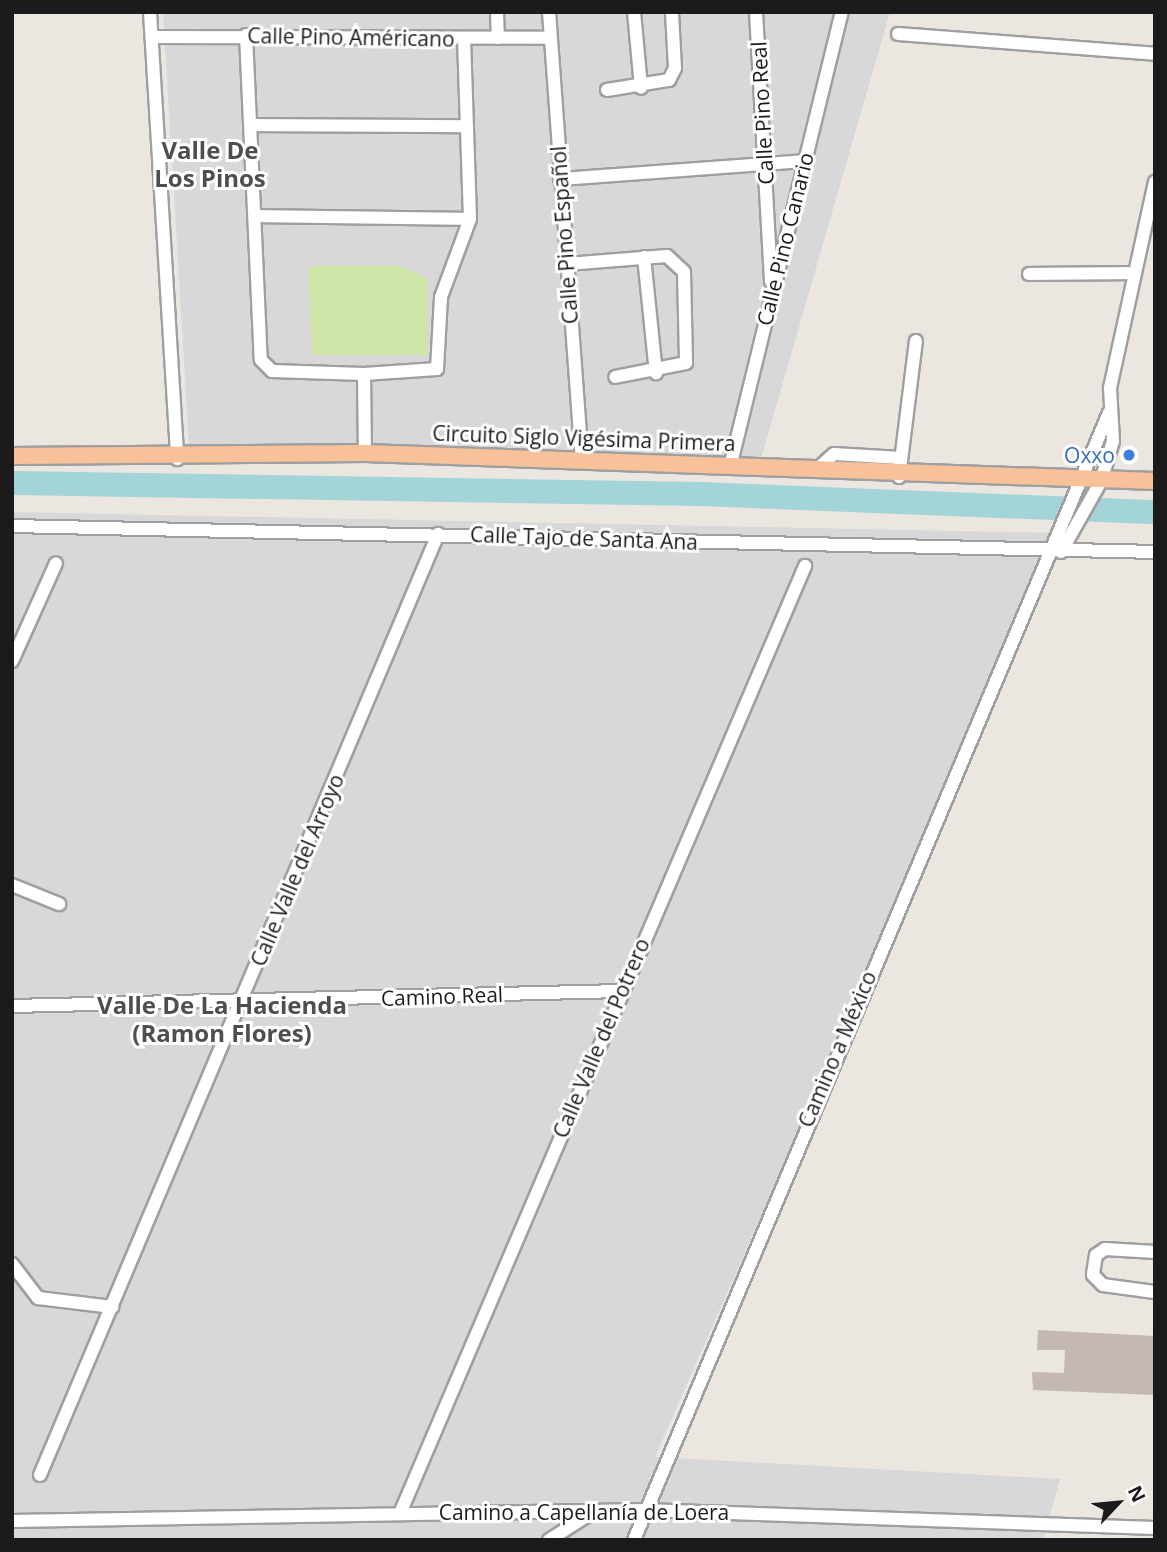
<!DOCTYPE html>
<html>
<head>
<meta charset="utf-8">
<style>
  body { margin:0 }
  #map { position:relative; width:1167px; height:1552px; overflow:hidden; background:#ece6e0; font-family:"Open Sans",sans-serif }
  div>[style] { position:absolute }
  .residential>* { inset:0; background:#d9d8d8 }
  .grass>* { inset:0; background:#cfe5a7 }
  .river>* { height:24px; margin:-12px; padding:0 12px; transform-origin:12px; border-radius:12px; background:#a2d4d8 }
  .building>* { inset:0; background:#c3b8b4 }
  .roads { filter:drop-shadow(2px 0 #9f9f9f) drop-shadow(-2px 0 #9f9f9f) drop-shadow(0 2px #9f9f9f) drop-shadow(0 -2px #9f9f9f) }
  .minor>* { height:12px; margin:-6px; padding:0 6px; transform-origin:6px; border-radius:6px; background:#fff }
  .major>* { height:16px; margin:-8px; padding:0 8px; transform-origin:8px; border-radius:8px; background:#f7c19a }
  .dots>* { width:19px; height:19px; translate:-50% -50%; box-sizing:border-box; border:4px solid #fff; border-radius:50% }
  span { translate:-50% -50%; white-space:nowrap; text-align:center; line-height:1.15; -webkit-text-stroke:6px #fff; paint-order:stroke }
  .street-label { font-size:21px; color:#1b1b1b }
  .shop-label { font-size:21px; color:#366cbe }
  .right { translate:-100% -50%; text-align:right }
  .quarter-label { font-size:24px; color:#4e4e4e; font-weight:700 }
  .frame { position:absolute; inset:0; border:14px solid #1b1b1b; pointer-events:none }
  .north { position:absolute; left:1083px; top:1468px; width:70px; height:70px; -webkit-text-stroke:5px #fff; paint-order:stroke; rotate:64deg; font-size:19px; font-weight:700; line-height:28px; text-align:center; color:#1b1b1b }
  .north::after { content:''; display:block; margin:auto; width:24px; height:32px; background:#1b1b1b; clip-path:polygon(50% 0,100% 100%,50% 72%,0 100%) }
</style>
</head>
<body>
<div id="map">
  <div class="residential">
    <div style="clip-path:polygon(163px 12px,890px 12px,760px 462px,189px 447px)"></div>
    <div style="clip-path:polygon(12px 512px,1061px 533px,655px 1457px,1060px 1479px,1043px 1540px,12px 1540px)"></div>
  </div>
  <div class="grass">
    <div style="clip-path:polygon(308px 266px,399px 266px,428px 279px,427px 355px,312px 355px)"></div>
  </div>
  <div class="river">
    <div style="left:12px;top:483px;width:690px;rotate:0.91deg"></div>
    <div style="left:702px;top:494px;width:453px;rotate:2.3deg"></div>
  </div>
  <div class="building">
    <div style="clip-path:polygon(1038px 1330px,1155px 1336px,1155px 1395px,1033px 1390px,1032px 1372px,1064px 1373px,1065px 1350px,1037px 1350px)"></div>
  </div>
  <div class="roads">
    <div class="minor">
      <div style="left:150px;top:12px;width:448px;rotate:86.5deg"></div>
      <div style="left:497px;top:12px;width:26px;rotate:88deg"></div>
      <div style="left:549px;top:12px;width:448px;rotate:85.8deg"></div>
      <div style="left:634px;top:12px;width:76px;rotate:84.7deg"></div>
      <div style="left:756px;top:12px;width:270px;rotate:86.8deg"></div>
      <div style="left:898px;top:34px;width:258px;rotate:4.4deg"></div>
      <div style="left:246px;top:35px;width:325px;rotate:87.4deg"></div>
      <div style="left:261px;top:360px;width:16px;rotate:45deg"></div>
      <div style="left:272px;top:371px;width:92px;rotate:1.9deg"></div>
      <div style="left:364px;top:374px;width:73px;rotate:-3.9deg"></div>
      <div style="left:437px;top:369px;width:72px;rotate:-86.8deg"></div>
      <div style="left:441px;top:297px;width:83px;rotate:-69.6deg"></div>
      <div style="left:470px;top:219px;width:180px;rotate:-91.9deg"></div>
      <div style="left:152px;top:37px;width:398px;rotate:0.1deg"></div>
      <div style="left:607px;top:90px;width:63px;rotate:-9.2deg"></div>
      <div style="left:669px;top:80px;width:13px;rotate:-63deg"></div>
      <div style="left:675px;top:68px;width:56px;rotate:-93.1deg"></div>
      <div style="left:251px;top:125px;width:215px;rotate:0.3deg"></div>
      <div style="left:560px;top:179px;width:245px;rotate:-4.2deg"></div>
      <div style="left:256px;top:216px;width:214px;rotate:0.8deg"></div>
      <div style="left:644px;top:257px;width:117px;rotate:84.1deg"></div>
      <div style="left:567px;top:264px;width:100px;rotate:-4.6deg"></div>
      <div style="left:667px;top:256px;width:23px;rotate:43deg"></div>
      <div style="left:684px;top:272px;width:91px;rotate:88.7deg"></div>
      <div style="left:686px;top:363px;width:72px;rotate:168.8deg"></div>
      <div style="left:1029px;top:274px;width:106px;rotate:-0.5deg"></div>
      <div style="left:364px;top:374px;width:79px;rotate:89.3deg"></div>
      <div style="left:731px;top:463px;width:464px;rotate:-76.2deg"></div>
      <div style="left:815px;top:471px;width:25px;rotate:-42deg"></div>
      <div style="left:834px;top:454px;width:67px;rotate:3.4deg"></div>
      <div style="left:899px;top:477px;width:137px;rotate:-82.9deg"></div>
      <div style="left:12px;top:526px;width:1143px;rotate:1.3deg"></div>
      <div style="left:1061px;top:552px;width:81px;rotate:-60.6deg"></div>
      <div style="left:1101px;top:481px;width:42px;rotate:-73.3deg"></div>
      <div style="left:1113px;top:441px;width:53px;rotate:-93.2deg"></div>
      <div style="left:1110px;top:388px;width:211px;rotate:-77.7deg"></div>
      <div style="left:12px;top:661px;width:107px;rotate:-65.8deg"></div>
      <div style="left:12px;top:885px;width:51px;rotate:22deg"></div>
      <div style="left:12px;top:1006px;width:608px;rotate:-1.41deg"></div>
      <div style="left:1155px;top:1252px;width:50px;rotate:-176.6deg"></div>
      <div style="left:1105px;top:1249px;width:11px;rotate:146deg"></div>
      <div style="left:1096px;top:1255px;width:20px;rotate:99deg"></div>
      <div style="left:1093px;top:1275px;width:14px;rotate:45deg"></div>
      <div style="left:1103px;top:1285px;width:52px;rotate:7.7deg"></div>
      <div style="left:12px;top:1264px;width:43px;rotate:52.6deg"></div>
      <div style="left:38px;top:1298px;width:75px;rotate:6.9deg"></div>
      <div style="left:40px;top:1475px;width:1022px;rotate:-67.07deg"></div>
      <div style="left:401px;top:1511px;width:1028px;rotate:-66.85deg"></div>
      <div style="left:12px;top:1521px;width:632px;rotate:-1deg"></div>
      <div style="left:644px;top:1510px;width:511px;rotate:2.02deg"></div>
      <div style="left:549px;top:1540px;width:52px;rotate:-32.5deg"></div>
      <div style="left:634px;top:1540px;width:1223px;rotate:-67.15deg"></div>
    </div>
    <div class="major">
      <div style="left:12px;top:456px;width:353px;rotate:-0.5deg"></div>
      <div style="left:365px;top:453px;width:790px;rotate:2.03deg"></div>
    </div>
  </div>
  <div class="dots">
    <div style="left:1129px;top:455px;background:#3f7fe0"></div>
  </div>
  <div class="street-label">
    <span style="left:351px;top:37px;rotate:1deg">Calle Pino Américano</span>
    <span style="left:762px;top:113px;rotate:-93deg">Calle Pino Real</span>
    <span style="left:564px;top:235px;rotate:-94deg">Calle Pino Español</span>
    <span style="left:785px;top:239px;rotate:-76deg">Calle Pino Canario</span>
    <span style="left:584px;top:438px;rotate:2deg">Circuito Siglo Vigésima Primera</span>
    <span style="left:584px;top:538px;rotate:2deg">Calle Tajo de Santa Ana</span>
    <span style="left:297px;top:870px;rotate:-67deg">Calle Valle del Arroyo</span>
    <span style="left:442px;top:996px;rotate:-2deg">Camino Real</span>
    <span style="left:601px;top:1038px;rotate:-67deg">Calle Valle del Potrero</span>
    <span style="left:837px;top:1049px;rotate:-67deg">Camino a México</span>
    <span style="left:584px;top:1512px">Camino a Capellanía de Loera</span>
  </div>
  <div class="shop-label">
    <span class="right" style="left:1115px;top:455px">Oxxo</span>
  </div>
  <div class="quarter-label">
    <span style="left:210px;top:164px">Valle De<br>Los Pinos</span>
    <span style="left:222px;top:1019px">Valle De La Hacienda<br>(Ramon Flores)</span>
  </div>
  <div class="frame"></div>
  <div class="north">N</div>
</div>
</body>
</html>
